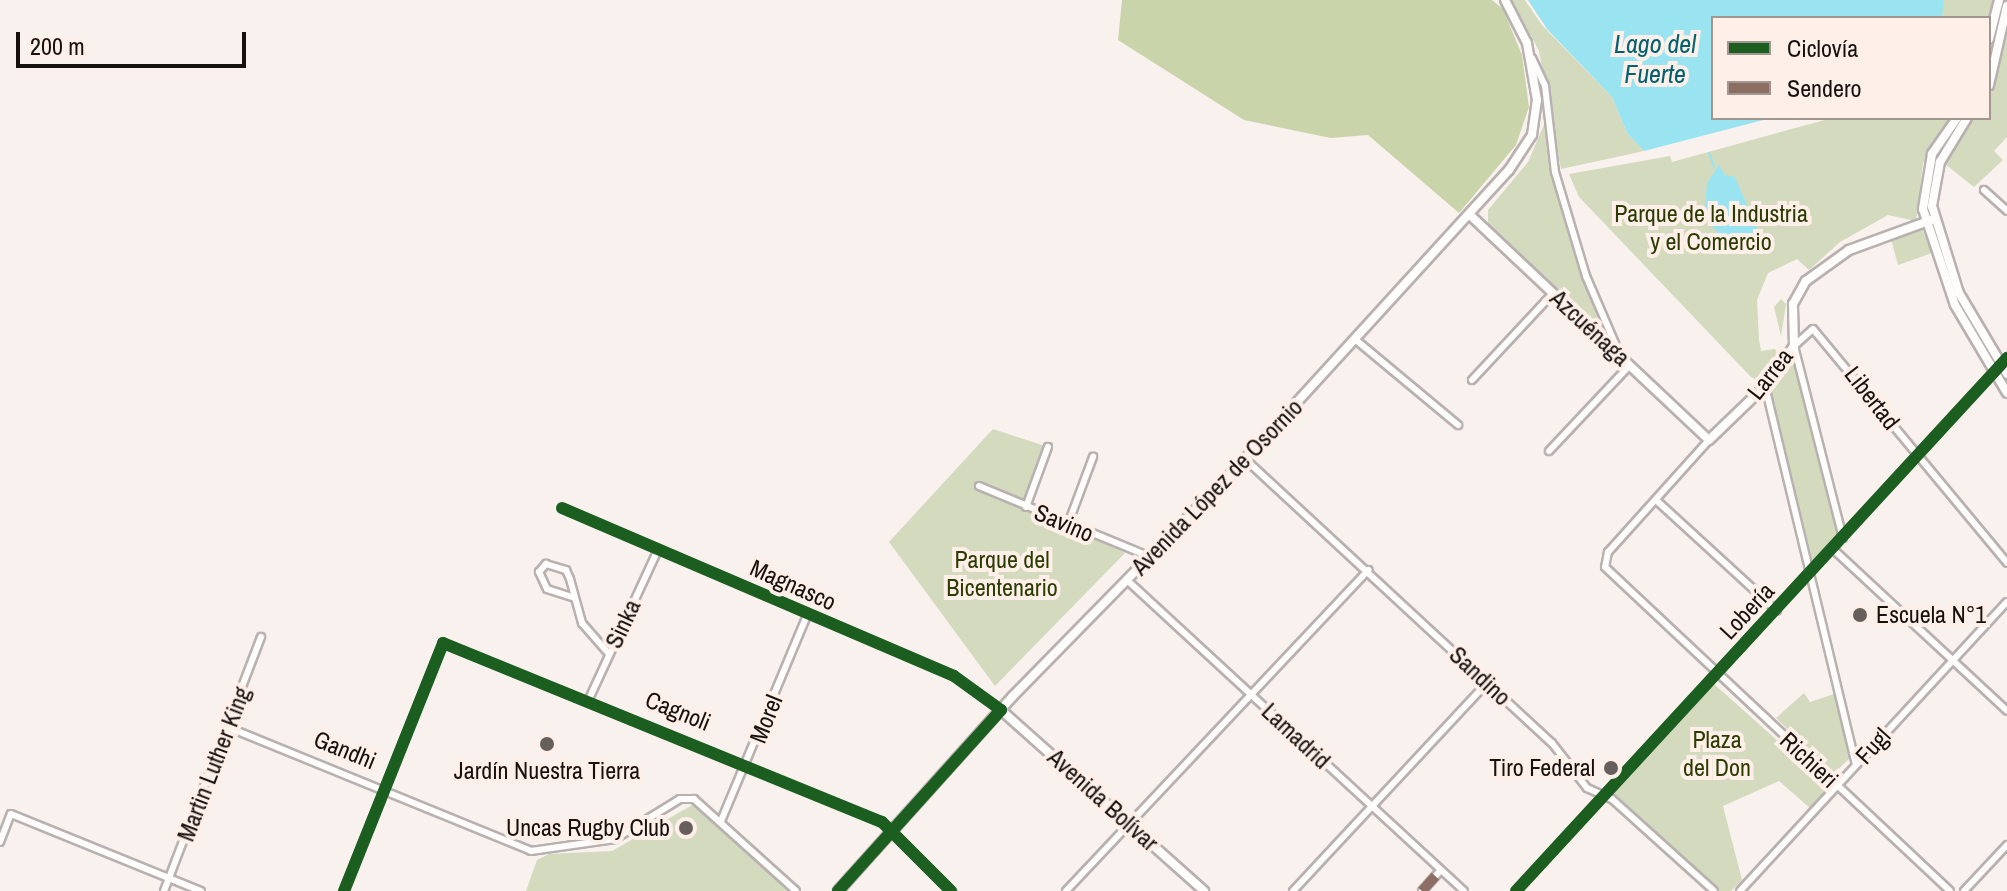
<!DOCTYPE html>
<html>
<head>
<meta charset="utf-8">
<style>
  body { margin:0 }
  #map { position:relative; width:2007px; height:891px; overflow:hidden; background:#f9f1ee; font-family:"Archivo Narrow",sans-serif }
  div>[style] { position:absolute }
  .green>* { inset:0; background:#d3dabd }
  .forest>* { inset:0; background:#cad4aa }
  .water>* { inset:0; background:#9ae4f2 }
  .stream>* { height:2px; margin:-1px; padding:0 1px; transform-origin:1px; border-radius:1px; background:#9ae4f2 }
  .roads { filter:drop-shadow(2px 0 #b8b1af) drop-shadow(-2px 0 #b8b1af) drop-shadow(0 2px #b8b1af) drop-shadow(0 -2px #b8b1af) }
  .street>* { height:6px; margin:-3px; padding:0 3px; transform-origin:3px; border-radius:3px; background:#fefdfc }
  .secondary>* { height:8px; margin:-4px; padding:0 4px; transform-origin:4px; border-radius:4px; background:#fefdfc }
  .quiet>* { height:10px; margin-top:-5px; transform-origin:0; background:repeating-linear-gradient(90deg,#8d6e63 0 20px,transparent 0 30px) }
  .cycleway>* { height:12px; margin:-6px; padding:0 6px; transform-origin:6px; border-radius:6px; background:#1b5e20 }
  .dots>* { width:22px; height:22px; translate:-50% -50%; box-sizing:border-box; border:4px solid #feefe9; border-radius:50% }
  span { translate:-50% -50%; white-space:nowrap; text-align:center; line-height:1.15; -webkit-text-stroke:8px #feefe9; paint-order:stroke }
  .park-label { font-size:24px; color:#2c3b02 }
  .street-label { font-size:24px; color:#17110e }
  .poi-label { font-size:24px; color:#17110e }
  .left { translate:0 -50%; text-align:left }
  .right { translate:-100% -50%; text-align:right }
  .water-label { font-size:26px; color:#006270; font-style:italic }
  .legend { position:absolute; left:1711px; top:16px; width:280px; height:104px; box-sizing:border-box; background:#feefe9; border:2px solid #a29691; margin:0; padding:10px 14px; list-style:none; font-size:24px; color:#17110e }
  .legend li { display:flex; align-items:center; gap:16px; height:40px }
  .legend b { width:40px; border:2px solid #a29691 }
  .scale { position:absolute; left:16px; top:32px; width:230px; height:36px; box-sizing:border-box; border:4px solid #17110e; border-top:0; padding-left:10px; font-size:24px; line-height:28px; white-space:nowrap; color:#17110e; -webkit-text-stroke:6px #feefe9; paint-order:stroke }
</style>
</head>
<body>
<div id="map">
  <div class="green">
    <div style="clip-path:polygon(1512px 0,1525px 0,1542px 25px,1612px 97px,1627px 133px,1644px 151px,1561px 169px,1539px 51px)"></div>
    <div style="clip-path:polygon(1943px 0,1994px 0,1989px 18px,1942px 18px)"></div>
    <div style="clip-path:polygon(2007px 35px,2007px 137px,1994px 151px,2003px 160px,1974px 187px,1945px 164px,1946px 155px,1972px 118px,1989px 118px,1989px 96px)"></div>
    <div style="clip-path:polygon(1832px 118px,1952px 118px,1923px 163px,1916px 221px,1888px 215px,1840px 242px,1809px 270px,1797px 259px,1768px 273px,1757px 300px,1759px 340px,1761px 351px,1775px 349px,1779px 357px,1762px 382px,1751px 377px,1579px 197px,1569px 174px,1670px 156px,1672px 162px)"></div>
    <div style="clip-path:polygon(1546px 120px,1550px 165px,1573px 245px,1614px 345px,1488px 224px,1488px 210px,1528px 162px)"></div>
    <div style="clip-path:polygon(1922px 229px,1932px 253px,1898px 265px,1891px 239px)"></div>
    <div style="clip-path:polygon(1781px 299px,1786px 304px,1781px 336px,1774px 307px)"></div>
    <div style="clip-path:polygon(1793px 361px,1839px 537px,1813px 562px,1769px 387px)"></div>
    <div style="clip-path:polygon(993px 429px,1048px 447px,1026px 507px,1125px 553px,995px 686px,889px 542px)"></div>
    <div style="clip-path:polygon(1713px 683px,1829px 787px,1810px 808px,1779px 781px,1723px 806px,1742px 880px,1731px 891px,1719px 891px,1613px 792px)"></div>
    <div style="clip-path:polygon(1804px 693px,1810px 702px,1834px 694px,1850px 758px,1834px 773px,1776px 718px)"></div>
    <div style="clip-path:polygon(694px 804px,790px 891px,526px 891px,537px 860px,549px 854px,612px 851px)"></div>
  </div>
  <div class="forest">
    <div style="clip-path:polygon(1122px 0,1492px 0,1503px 9px,1522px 55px,1529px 107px,1516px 145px,1459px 213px,1368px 135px,1331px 138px,1244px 120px,1118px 40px)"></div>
  </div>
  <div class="water">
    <div style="clip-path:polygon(1528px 0,1943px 0,1944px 1px,1942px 18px,1713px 18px,1713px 118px,1771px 118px,1644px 151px,1627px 133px,1612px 97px,1547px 29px)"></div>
    <div style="clip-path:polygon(1719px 165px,1725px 175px,1735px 177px,1765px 247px,1738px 253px,1704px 218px,1707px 183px)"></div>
  </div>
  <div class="stream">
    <div style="left:1709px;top:153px;width:15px;rotate:70deg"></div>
  </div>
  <div class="roads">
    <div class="street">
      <div style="left:1532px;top:58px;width:31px;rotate:65deg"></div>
      <div style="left:1545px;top:86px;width:87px;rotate:83.4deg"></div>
      <div style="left:1555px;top:172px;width:109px;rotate:73.4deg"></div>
      <div style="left:1586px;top:276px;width:86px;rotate:66.7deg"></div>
      <div style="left:1984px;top:190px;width:31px;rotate:42deg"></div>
      <div style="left:1356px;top:340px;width:133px;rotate:39.8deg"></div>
      <div style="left:1472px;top:380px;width:119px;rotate:-47deg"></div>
      <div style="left:1765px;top:386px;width:389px;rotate:76.5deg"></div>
      <div style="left:1709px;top:440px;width:151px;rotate:132deg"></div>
      <div style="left:1608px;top:552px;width:15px;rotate:101deg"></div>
      <div style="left:1605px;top:567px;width:473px;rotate:43.2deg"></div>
      <div style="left:1549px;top:451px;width:117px;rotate:-46.7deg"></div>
      <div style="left:1245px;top:459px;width:418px;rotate:42.8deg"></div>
      <div style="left:1552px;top:743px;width:57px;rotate:52.1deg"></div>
      <div style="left:1587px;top:788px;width:27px;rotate:24deg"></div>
      <div style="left:1612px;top:799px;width:137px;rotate:42deg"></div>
      <div style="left:979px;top:486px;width:185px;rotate:22.5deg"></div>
      <div style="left:1656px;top:500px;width:164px;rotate:42.5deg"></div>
      <div style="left:1026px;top:507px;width:64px;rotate:-69.9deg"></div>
      <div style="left:562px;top:508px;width:426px;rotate:23.2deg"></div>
      <div style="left:954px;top:676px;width:58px;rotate:35.9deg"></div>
      <div style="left:1068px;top:524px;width:72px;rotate:-69.5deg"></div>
      <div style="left:1843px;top:538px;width:198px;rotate:-104.3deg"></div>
      <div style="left:1794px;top:346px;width:25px;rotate:-42deg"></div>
      <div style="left:1813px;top:329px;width:304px;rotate:50.3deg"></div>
      <div style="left:1834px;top:550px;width:236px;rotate:42.9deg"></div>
      <div style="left:1128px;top:581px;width:457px;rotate:42.7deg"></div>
      <div style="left:575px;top:598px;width:29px;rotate:-162deg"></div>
      <div style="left:547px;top:589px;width:19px;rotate:-115deg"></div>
      <div style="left:539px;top:572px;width:11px;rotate:-49deg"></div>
      <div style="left:546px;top:564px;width:21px;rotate:17deg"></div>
      <div style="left:566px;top:570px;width:10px;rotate:66deg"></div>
      <div style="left:570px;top:579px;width:46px;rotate:74.7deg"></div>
      <div style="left:582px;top:623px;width:41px;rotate:48.9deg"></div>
      <div style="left:589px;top:699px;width:164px;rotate:-65.2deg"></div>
      <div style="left:230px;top:728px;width:325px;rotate:22.2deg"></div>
      <div style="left:531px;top:851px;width:85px;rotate:-8.1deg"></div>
      <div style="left:615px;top:839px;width:76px;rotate:-31.6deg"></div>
      <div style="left:680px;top:799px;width:14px"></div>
      <div style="left:694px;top:799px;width:137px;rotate:42deg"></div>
      <div style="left:721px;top:821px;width:223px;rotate:-67.3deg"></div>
      <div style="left:0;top:842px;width:30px;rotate:-69deg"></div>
      <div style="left:11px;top:814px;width:205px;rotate:22.1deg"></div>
      <div style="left:164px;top:891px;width:272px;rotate:-69.1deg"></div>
      <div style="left:344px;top:891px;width:267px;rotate:-68.2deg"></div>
      <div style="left:443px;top:643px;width:474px;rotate:22.2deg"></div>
      <div style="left:882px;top:822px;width:98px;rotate:45deg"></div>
      <div style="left:1066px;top:891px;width:441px;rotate:-46.7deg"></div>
      <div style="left:1293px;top:891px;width:284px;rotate:-47deg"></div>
      <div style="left:1422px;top:891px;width:28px;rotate:-48deg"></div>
      <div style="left:1516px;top:891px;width:725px;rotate:-47.35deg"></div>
      <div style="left:1740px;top:891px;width:393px;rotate:-47.3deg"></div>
      <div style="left:1964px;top:891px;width:63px;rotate:-46.9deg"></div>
    </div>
    <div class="secondary">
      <div style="left:1989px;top:39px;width:40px;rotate:-75.6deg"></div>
      <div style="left:1989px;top:85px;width:81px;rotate:-77.2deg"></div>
      <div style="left:1957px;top:118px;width:44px;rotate:124.8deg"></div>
      <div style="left:1932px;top:154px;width:56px;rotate:99.3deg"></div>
      <div style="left:1923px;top:209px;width:101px;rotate:71.6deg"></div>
      <div style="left:1955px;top:305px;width:102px;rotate:59.4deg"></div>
      <div style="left:1967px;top:118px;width:52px;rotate:121.5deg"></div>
      <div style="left:1940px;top:162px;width:45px;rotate:100.3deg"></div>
      <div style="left:1932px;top:206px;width:91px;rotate:72.8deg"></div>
      <div style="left:1959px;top:293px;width:94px;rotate:59.3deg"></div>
      <div style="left:1470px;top:215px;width:328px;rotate:43.3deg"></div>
      <div style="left:1709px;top:440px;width:78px;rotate:-44deg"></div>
      <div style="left:1765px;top:386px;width:49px;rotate:-54.1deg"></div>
      <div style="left:1794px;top:346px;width:42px;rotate:-91.4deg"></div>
      <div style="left:1793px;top:304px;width:26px;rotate:-61deg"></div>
      <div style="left:1806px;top:281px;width:53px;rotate:-35.8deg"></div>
      <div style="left:1849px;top:250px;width:90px;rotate:-20deg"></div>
      <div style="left:1001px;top:710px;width:272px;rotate:41.7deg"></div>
      <div style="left:838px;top:891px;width:262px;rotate:-48.1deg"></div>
      <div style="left:1013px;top:696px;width:332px;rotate:-45.6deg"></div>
      <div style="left:1245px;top:459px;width:391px;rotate:-47.6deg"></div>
      <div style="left:1509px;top:170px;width:42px;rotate:-56.7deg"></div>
      <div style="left:1532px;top:135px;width:35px;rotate:-82deg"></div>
      <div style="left:1537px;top:100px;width:58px;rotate:-100deg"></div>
      <div style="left:1527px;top:43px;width:48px;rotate:-117.1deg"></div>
    </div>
  </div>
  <div class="quiet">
    <div style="left:1422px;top:891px;width:28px;rotate:-48deg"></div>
  </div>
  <div class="cycleway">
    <div style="left:562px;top:508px;width:426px;rotate:23.2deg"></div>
    <div style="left:954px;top:676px;width:58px;rotate:35.9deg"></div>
    <div style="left:1001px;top:710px;width:244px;rotate:132deg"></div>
    <div style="left:344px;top:891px;width:267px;rotate:-68.2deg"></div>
    <div style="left:443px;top:643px;width:474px;rotate:22.2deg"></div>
    <div style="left:882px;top:822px;width:98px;rotate:45deg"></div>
    <div style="left:1516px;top:891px;width:725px;rotate:-47.35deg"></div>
  </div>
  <div class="dots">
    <div style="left:1860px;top:615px;background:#665f5c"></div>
    <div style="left:547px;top:744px;background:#665f5c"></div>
    <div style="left:1611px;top:768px;background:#665f5c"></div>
    <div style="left:686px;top:828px;background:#665f5c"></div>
  </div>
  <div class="park-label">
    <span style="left:1711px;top:228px">Parque de la Industria<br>y el Comercio</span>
    <span style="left:1002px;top:574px">Parque del<br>Bicentenario</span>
    <span style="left:1717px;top:754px">Plaza<br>del Don</span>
  </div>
  <div class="street-label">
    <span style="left:1590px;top:328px;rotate:43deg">Azcuénaga</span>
    <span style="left:1770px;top:374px;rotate:-52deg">Larrea</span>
    <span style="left:1872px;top:398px;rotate:52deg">Libertad</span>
    <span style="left:1217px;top:487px;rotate:-46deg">Avenida López de Osornio</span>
    <span style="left:1064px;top:523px;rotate:23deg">Savino</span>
    <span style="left:793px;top:585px;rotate:24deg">Magnasco</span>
    <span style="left:1747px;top:611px;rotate:-47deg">Lobería</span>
    <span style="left:623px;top:624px;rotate:-65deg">Sinka</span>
    <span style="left:1480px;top:676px;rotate:43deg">Sandino</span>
    <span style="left:678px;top:711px;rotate:22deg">Cagnoli</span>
    <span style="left:766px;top:719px;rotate:-68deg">Morel</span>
    <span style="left:1296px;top:736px;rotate:43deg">Lamadrid</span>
    <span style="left:1873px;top:746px;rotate:-48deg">Fugl</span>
    <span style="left:345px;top:750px;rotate:22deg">Gandhi</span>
    <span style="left:1809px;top:760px;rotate:43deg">Richieri</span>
    <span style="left:214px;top:764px;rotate:-69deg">Martin Luther King</span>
    <span style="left:1103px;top:800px;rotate:42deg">Avenida Bolívar</span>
  </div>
  <div class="poi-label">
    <span class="left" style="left:1876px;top:615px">Escuela N°1</span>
    <span class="right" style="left:1595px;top:768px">Tiro Federal</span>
    <span style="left:547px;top:771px">Jardín Nuestra Tierra</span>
    <span class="right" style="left:670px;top:828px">Uncas Rugby Club</span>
  </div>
  <div class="water-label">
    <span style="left:1655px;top:59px">Lago del<br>Fuerte</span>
  </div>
  <ul class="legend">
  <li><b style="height:10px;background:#1b5e20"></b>Ciclovía</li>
  <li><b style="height:10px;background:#8d6e63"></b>Sendero</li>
  </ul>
  <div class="scale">200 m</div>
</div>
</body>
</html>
